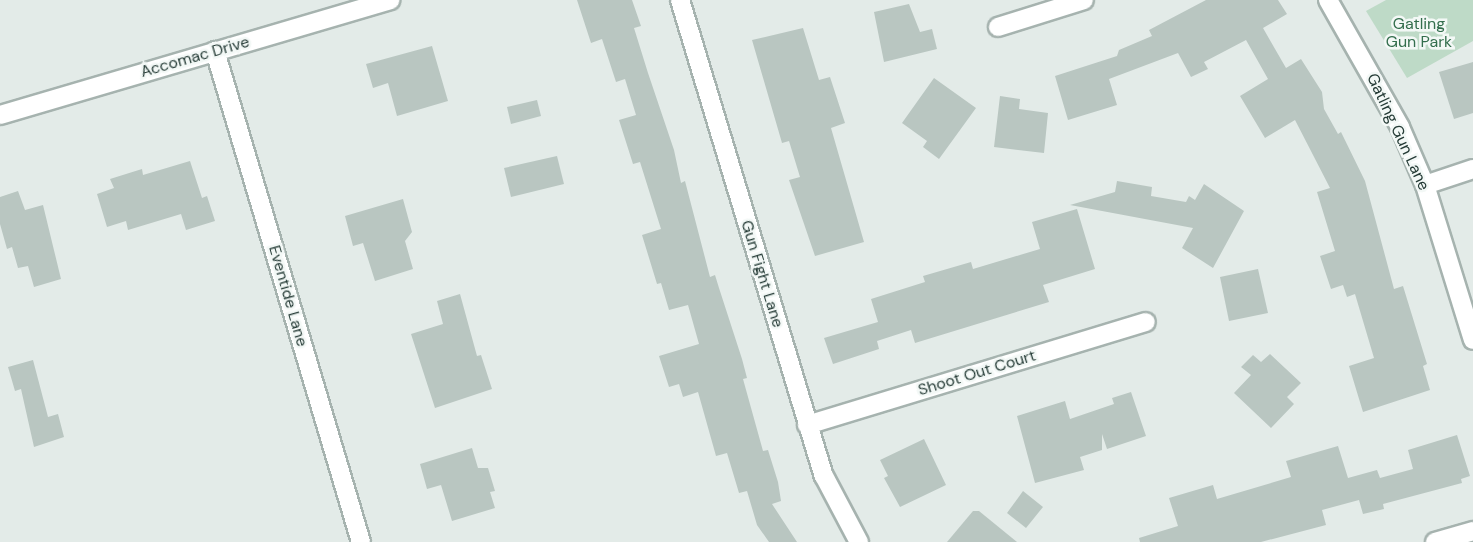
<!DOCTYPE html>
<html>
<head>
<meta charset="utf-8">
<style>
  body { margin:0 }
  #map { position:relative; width:1473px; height:542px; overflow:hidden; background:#e3ebe8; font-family:"DM Sans",sans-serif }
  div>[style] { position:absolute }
  .green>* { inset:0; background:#bedac7 }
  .building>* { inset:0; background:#b9c6c1 }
  .roads { filter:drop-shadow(2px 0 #a6b3af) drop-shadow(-2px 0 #a6b3af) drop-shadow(0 2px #a6b3af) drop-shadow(0 -2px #a6b3af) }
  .street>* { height:18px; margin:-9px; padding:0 9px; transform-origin:9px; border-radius:9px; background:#fff }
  span { translate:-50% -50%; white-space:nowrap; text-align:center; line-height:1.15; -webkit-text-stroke:5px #f3f8f6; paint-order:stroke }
  .park-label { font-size:16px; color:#336e4d }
  .street-label { font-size:16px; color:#253b36 }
</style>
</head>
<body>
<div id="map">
  <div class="green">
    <div style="clip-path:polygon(1386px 0,1473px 0,1473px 41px,1407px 78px,1366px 11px)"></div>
  </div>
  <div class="building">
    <div style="clip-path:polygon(577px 0,632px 0,641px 26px,634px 28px,648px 73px,674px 150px,681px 183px,685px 181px,710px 277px,715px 275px,719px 288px,742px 359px,747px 378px,743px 379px,763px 451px,768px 450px,778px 482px,781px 501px,772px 504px,797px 542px,769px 542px,757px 525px,747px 491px,739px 493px,727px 453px,716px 456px,698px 392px,683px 397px,679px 384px,669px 387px,659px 356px,699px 344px,688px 305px,669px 310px,661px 283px,657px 284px,642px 235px,661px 229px,640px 162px,633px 164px,619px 120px,636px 115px,625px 79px,616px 82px,602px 39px,591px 43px)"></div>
    <div style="clip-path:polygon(1206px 0,1278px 0,1287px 14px,1263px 28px,1286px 68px,1301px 59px,1322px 92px,1324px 109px,1338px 134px,1341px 132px,1365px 181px,1394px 289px,1403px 286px,1427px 364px,1423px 366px,1430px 390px,1363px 412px,1349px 366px,1374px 358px,1355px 294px,1347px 297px,1343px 285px,1331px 289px,1320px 256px,1335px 251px,1317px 192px,1330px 188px,1295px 120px,1265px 138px,1240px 96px,1268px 79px,1246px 40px,1204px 62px,1208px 69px,1191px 77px,1178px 53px,1109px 79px,1117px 105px,1068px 120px,1055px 76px,1117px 56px,1119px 50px,1152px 36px,1149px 30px)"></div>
    <div style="clip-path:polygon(909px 4px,920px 32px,932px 29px,937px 49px,884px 62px,874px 12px)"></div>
    <div style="clip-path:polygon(803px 28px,819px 80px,830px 77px,845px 123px,831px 128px,864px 242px,815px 256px,789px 180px,800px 177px,789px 141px,782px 143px,752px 40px)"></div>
    <div style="clip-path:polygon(432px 46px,448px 101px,397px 116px,388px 83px,373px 88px,366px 64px)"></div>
    <div style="clip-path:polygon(1473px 62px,1473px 113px,1454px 119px,1439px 72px)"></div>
    <div style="clip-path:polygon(934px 78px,976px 108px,939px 159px,923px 147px,927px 141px,902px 123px)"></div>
    <div style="clip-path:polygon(1000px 96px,1020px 99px,1019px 109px,1048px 113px,1044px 153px,994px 147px)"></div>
    <div style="clip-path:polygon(537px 100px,541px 116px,511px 124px,507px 107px)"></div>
    <div style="clip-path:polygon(557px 156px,564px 184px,511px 197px,504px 168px)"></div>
    <div style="clip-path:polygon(190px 161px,202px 198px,207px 196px,215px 221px,186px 230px,181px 214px,128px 230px,126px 221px,107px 227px,97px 194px,114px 188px,110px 179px,142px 169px,143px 175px)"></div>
    <div style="clip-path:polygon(1117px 181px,1152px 187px,1151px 196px,1186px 202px,1189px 196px,1195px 200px,1204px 184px,1244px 211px,1213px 268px,1182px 248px,1193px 228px,1070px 205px,1115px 192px)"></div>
    <div style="clip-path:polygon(18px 191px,25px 210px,43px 205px,61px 279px,34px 287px,28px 266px,18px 268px,12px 247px,7px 249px,0 224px,0 197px)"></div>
    <div style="clip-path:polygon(403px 199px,412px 232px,405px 241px,413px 269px,375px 281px,363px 243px,353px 246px,345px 216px)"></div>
    <div style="clip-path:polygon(1077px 209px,1095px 269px,1043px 285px,1049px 302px,915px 343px,911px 330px,877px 341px,879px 349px,833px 364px,824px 338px,878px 322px,871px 299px,925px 282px,923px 276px,971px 262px,973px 269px,1040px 249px,1032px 222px)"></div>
    <div style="clip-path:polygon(1258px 269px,1268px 313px,1229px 321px,1220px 277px)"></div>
    <div style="clip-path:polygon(460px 294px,477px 356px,481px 355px,492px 389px,435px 408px,411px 334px,443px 324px,437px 301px)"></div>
    <div style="clip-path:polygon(1270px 354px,1301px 383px,1287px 397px,1294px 404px,1271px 428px,1234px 393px,1251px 375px,1241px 367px,1253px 355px,1261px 362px)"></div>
    <div style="clip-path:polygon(33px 360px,48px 417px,58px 414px,64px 437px,34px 447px,21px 389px,15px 391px,8px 367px)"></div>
    <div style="clip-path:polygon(1131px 392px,1146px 436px,1107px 449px,1102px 434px,1102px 450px,1080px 457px,1084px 470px,1035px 483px,1017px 416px,1065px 401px,1070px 419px,1114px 404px,1112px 398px)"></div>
    <div style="clip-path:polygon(1457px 435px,1470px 476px,1461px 479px,1462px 483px,1383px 504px,1384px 509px,1363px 514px,1359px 500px,1322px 510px,1326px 525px,1261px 542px,1140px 542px,1139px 538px,1178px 526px,1169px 498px,1213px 485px,1217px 499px,1291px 477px,1286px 461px,1338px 446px,1348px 478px,1377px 470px,1380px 478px,1413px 469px,1408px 450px)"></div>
    <div style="clip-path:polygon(924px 439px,946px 485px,900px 507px,884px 478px,888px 476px,880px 460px)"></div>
    <div style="clip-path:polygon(472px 448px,478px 468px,488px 468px,495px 491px,490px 492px,495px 508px,452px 521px,441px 485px,427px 489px,420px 464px)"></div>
    <div style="clip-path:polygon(1023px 491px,1043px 507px,1026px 528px,1007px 513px)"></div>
    <div style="clip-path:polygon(973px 511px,979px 511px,1017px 542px,947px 542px)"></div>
  </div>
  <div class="roads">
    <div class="street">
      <div style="left:680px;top:0;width:497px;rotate:73.2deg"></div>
      <div style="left:824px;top:476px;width:75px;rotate:62.1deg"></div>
      <div style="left:1328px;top:0;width:146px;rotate:60.4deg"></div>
      <div style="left:1400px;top:127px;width:63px;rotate:66.7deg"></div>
      <div style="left:1425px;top:185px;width:162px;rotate:72.8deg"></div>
      <div style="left:998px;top:27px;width:90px;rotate:-17.4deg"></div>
      <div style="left:215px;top:51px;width:512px;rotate:73.44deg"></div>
      <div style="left:0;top:115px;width:407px;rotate:-16.4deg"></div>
      <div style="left:1425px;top:185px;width:51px;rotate:-18.4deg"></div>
      <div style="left:807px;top:425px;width:354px;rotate:-16.9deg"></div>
      <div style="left:1435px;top:542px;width:40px;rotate:-16deg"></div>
    </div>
  </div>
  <div class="park-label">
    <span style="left:1419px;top:33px">Gatling<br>Gun Park</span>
  </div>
  <div class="street-label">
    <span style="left:195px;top:57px;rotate:-16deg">Accomac Drive</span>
    <span style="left:1398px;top:132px;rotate:65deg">Gatling Gun Lane</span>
    <span style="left:762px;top:274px;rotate:73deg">Gun Fight Lane</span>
    <span style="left:288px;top:296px;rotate:74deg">Eventide Lane</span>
    <span style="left:977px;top:373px;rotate:-17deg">Shoot Out Court</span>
  </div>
</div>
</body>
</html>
